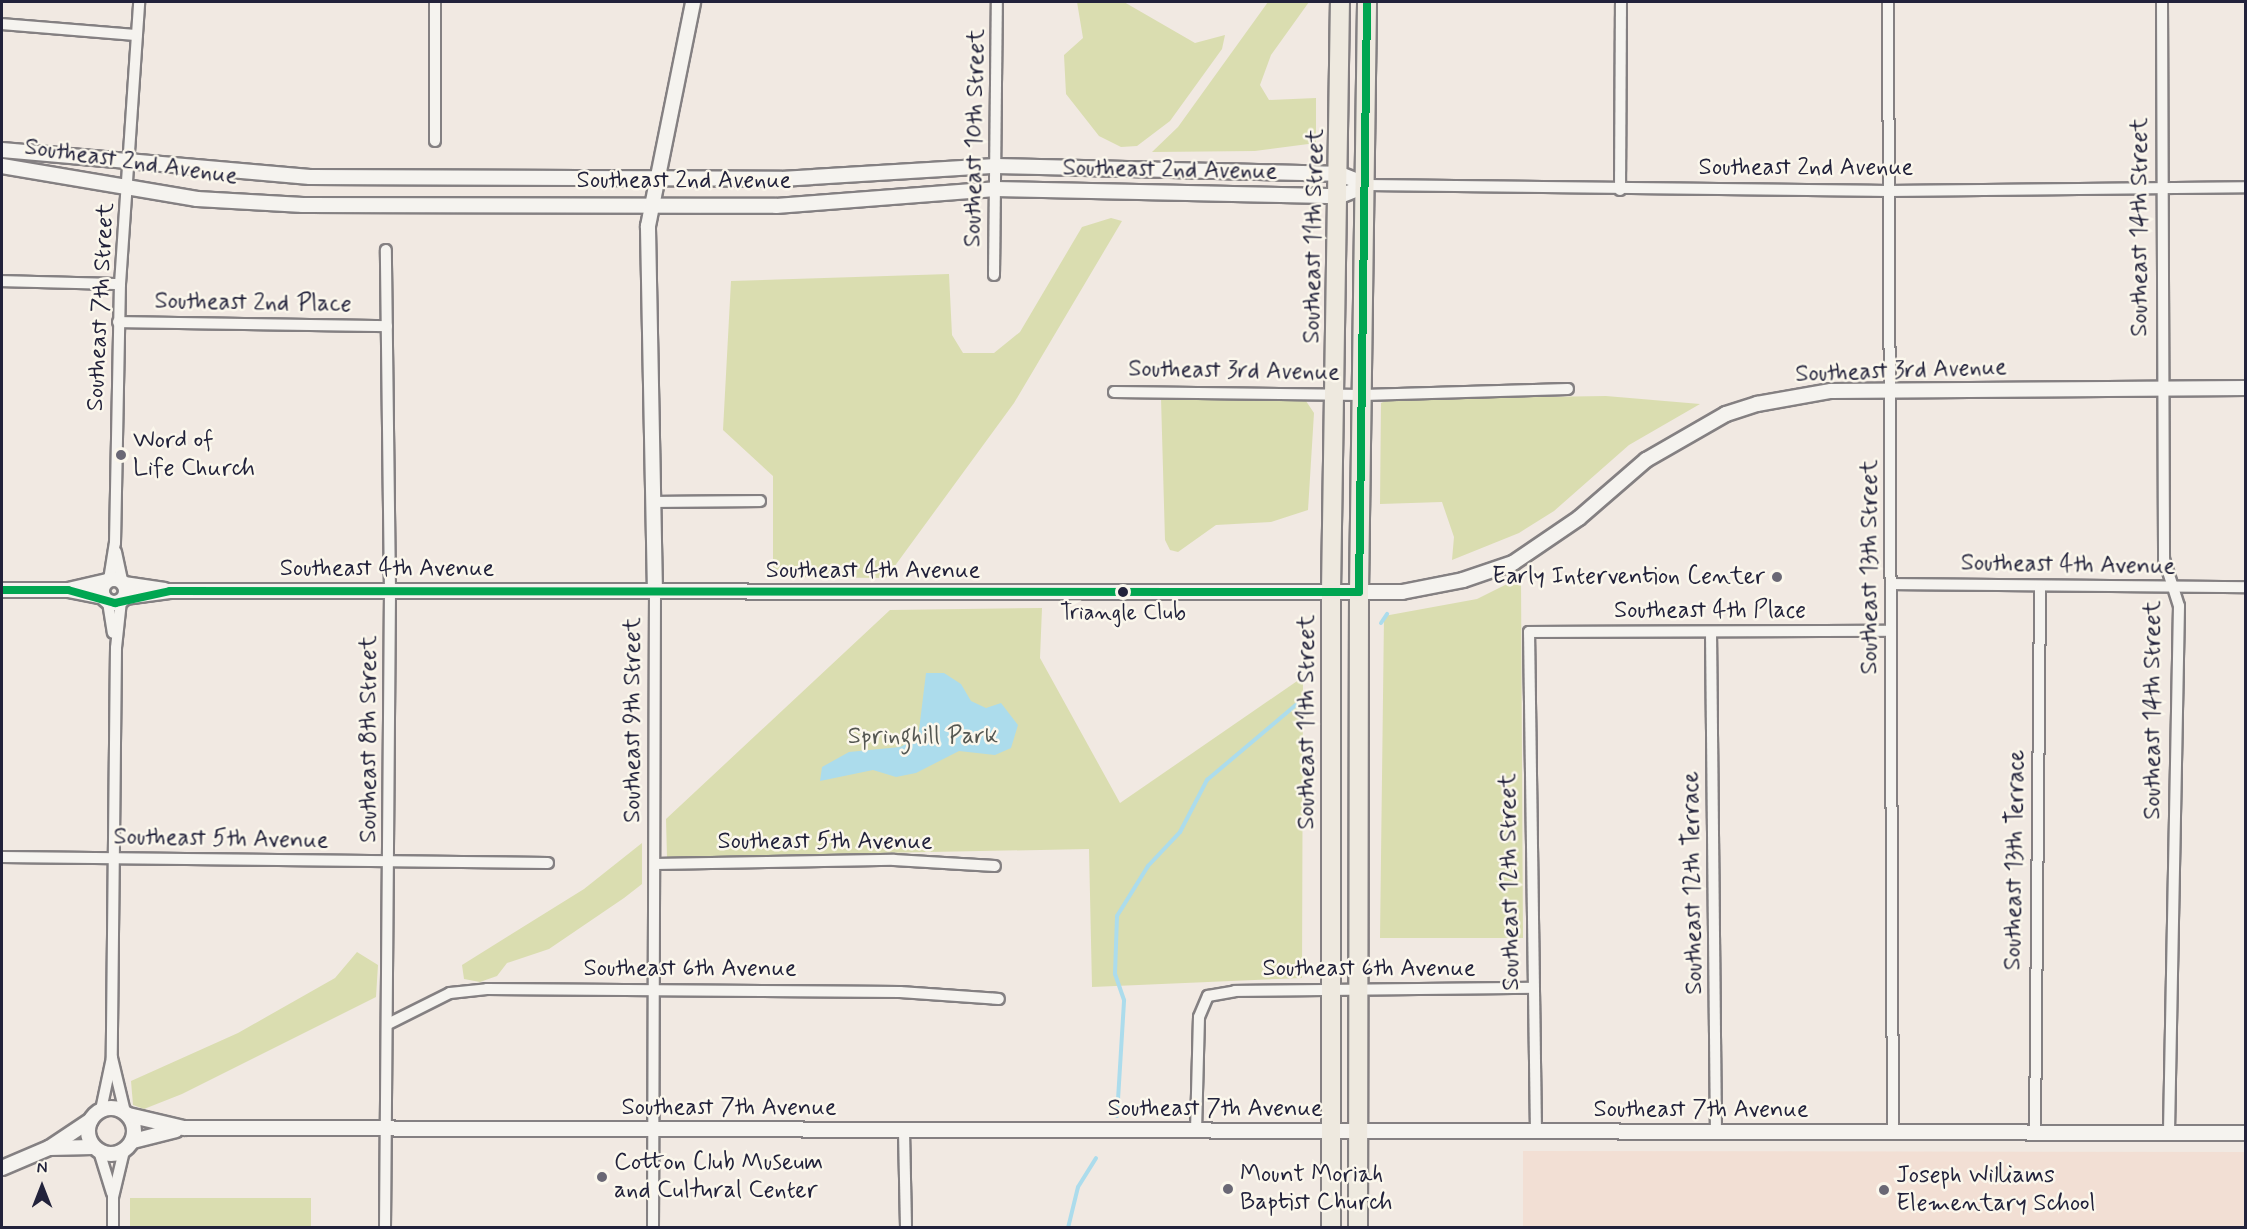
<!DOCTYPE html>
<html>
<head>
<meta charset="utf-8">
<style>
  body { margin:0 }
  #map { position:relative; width:2247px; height:1229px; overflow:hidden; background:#f1e9e2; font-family:Mynerve,sans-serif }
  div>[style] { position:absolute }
  .built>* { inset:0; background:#f2dfd4 }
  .green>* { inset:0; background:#daddb0 }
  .water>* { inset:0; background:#acdcec }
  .stream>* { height:4px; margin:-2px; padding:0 2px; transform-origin:2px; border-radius:2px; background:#acdcec }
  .roads { filter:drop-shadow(2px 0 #848082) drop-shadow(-2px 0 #848082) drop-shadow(0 2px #848082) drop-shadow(0 -2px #848082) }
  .minor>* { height:10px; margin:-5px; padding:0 5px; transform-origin:5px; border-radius:5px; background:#f5f3ef }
  .tertiary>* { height:14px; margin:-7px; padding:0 7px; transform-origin:7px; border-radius:7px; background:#f5f3ef }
  .tertiary>.ring { margin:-7px; padding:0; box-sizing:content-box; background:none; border:14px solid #f5f3ef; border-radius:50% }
  .trunk>* { height:18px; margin:-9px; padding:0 9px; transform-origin:9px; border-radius:9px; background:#eee9df }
  .bus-1>* { height:8px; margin:-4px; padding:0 4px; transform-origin:4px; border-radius:4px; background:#00a651 }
  .dots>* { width:16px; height:16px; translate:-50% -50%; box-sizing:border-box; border:3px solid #fbf7ec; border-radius:50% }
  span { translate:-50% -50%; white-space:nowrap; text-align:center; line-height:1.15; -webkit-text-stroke:5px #fbf7ec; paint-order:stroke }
  .bus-label { font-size:22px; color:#22223b }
  .street-label { font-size:24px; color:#22223b }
  .poi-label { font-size:24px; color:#22223b }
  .left { translate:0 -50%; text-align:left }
  .right { translate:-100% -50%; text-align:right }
  .park-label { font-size:24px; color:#545752 }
  .frame { position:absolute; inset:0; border:3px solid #22223b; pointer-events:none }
  .north { position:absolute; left:12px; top:1157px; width:60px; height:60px; -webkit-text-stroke:4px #fbf7ec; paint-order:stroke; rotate:0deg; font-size:16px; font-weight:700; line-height:24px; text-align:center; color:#22223b }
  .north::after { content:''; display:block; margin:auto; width:21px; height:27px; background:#22223b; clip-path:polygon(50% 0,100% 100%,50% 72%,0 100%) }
</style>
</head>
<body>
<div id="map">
  <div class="built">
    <div style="clip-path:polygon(1523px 1151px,2245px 1152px,2245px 1227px,1523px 1227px)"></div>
  </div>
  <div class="green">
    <div style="clip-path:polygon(1077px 2px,1124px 2px,1195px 43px,1225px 35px,1222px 49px,1170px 121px,1137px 146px,1121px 147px,1099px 136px,1066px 94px,1064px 55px,1083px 38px)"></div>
    <div style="clip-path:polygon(1268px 2px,1309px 2px,1271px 55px,1260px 85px,1269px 100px,1316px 98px,1316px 143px,1255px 151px,1152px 152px,1178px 127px)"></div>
    <div style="clip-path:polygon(1111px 218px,1122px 221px,1014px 403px,886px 578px,773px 577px,773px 476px,723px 430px,731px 281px,949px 274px,952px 335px,963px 353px,994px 353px,1020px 332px,1082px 227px)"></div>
    <div style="clip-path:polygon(1606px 396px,1700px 404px,1629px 445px,1554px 511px,1519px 533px,1452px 560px,1454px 537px,1442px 502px,1380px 504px,1381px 403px,1389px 399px)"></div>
    <div style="clip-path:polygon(1161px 398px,1306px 401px,1314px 413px,1308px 510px,1271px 522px,1216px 525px,1178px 552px,1170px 550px,1165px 540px)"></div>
    <div style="clip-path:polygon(1521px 577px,1523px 938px,1380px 938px,1384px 616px,1477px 599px)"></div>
    <div style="clip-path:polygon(1042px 608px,1040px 658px,1120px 803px,1303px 677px,1302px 978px,1092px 987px,1089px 849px,667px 857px,666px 819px,890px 610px)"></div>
    <div style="clip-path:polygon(642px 843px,642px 884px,624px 898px,549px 949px,507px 963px,497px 976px,480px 982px,464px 979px,462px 965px,584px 889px)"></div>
    <div style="clip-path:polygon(357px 952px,378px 965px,376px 997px,182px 1094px,144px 1109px,133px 1105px,131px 1081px,238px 1033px,335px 978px)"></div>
    <div style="clip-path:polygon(130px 1198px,311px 1198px,311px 1227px,130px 1227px)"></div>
  </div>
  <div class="water">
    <div style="clip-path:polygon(926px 673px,944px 673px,961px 684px,971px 701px,986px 708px,1001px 703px,1018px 725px,1011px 748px,995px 755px,959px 751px,916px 773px,896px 777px,873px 770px,820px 781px,822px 767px,849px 752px,900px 747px,918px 738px)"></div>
  </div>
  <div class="stream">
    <div style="left:1381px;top:623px;width:11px;rotate:-56deg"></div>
    <div style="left:1117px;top:1116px;width:116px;rotate:-86.5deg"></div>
    <div style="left:1124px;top:1000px;width:28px;rotate:-109deg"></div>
    <div style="left:1115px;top:974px;width:58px;rotate:-88deg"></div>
    <div style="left:1117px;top:916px;width:59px;rotate:-58.2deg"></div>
    <div style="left:1148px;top:866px;width:47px;rotate:-46.7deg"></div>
    <div style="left:1180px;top:832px;width:59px;rotate:-62.6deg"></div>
    <div style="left:1207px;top:780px;width:127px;rotate:-40.2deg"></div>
    <div style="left:1068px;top:1228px;width:42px;rotate:-76.3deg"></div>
    <div style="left:1078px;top:1187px;width:34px;rotate:-58deg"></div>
  </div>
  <div class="roads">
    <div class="minor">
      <div style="left:1888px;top:2px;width:1131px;rotate:89.75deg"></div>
      <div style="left:2162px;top:2px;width:557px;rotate:89.79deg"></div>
      <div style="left:2164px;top:559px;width:49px;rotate:72.3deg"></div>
      <div style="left:2179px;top:606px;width:527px;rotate:91.09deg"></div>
      <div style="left:2px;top:24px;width:135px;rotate:4.7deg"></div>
      <div style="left:435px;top:141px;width:139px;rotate:-90deg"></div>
      <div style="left:1367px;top:185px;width:521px;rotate:0.66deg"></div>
      <div style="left:1888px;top:191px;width:358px;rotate:-0.6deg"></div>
      <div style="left:1620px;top:190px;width:188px;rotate:-89.7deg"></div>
      <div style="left:994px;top:275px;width:273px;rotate:-89.4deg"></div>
      <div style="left:2px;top:281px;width:118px;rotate:1.5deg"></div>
      <div style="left:118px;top:322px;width:269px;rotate:0.9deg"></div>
      <div style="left:1114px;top:392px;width:249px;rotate:0.7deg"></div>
      <div style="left:1363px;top:395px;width:205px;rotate:-1.7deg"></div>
      <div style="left:654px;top:502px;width:106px;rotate:-0.5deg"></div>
      <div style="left:116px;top:552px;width:30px;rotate:78deg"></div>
      <div style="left:109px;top:580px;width:37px;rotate:-81deg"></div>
      <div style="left:115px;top:543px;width:259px;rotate:-88.9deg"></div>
      <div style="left:120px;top:284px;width:283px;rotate:-86.1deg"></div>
      <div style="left:1891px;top:584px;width:355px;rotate:0.5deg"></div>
      <div style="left:121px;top:601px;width:47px;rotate:96.1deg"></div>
      <div style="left:116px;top:648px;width:410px;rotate:90.6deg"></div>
      <div style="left:112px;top:1058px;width:56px;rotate:76.5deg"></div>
      <div style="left:108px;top:602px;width:31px;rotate:81deg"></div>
      <div style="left:1711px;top:632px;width:500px;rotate:89.43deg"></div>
      <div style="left:2px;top:857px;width:546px;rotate:0.63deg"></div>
      <div style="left:655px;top:864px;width:239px;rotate:-1deg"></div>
      <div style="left:894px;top:860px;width:101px;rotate:3.4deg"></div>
      <div style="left:388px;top:1024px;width:69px;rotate:-26.6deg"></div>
      <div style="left:450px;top:993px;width:37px;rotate:-6deg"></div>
      <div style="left:487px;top:989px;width:413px;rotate:0.4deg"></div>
      <div style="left:900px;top:992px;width:99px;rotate:4deg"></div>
      <div style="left:101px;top:1110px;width:53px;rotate:-78.1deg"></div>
      <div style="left:904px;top:1131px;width:97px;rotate:88.8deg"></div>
      <div style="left:1196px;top:1131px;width:114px;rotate:-88.5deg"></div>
      <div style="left:1199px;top:1017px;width:23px;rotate:-67deg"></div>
      <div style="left:1208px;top:996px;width:27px;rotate:-10deg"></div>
      <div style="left:1235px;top:991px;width:297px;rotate:-0.6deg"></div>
      <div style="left:1536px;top:1132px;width:500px;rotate:-90.8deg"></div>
      <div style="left:1529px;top:632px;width:362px;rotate:-0.2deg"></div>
      <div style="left:2035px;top:1133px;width:545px;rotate:-89.47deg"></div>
      <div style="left:99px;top:1151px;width:44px;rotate:72.8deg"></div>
      <div style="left:113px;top:1228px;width:31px;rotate:-90deg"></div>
      <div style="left:113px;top:1197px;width:47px;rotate:-76.6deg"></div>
      <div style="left:385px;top:1228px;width:637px;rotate:-89.55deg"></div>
      <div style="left:390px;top:591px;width:341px;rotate:-90.7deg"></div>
      <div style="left:653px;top:1228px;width:635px;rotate:-89.82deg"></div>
    </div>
    <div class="tertiary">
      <div style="left:2px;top:150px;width:309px;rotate:5deg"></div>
      <div style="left:310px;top:177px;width:471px;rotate:0.2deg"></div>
      <div style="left:781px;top:179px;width:215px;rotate:-3.5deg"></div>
      <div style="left:996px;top:166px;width:344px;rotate:1.3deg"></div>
      <div style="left:1340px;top:174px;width:29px;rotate:22deg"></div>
      <div style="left:2px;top:166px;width:198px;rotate:9.6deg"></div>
      <div style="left:197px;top:199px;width:106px;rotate:3.2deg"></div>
      <div style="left:303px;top:205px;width:473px;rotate:0.1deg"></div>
      <div style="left:776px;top:206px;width:220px;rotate:-4.4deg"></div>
      <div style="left:995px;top:189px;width:345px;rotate:1.2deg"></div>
      <div style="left:1340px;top:196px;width:29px;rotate:-22deg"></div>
      <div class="ring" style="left:102px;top:579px;width:10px;height:10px"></div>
      <div style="left:124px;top:584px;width:41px;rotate:8.3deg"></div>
      <div style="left:2px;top:590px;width:66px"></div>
      <div style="left:68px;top:590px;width:36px;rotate:11deg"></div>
      <div style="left:68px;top:590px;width:39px;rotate:-13deg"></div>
      <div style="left:655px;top:593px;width:367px;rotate:-91.1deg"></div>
      <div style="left:648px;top:226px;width:228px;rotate:-78.6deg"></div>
      <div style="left:125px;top:597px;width:45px;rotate:-7.6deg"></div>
      <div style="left:170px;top:591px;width:1232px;rotate:0.05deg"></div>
      <div style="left:1402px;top:592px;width:62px;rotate:-11.1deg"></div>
      <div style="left:1463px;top:580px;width:53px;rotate:-18.8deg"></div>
      <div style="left:1513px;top:563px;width:80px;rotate:-34.3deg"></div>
      <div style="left:1579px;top:518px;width:89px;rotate:-40.9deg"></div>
      <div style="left:1646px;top:460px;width:92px;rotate:-29.9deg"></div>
      <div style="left:1726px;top:414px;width:33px;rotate:-18deg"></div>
      <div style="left:1757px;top:404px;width:75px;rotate:-10deg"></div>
      <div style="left:1831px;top:391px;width:415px;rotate:-0.4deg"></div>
      <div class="ring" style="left:88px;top:1108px;width:32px;height:32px"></div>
      <div style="left:128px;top:1115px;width:57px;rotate:13.1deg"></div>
      <div style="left:184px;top:1128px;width:2062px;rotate:0.14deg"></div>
      <div style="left:133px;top:1141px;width:44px;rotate:-14.3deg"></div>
      <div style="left:49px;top:1148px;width:50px;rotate:-33.7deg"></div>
      <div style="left:2px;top:1168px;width:51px;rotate:-23.1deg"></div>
      <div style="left:49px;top:1148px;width:44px;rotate:-1.3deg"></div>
    </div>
    <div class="trunk">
      <div style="left:1331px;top:1228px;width:636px;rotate:-90deg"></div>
      <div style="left:1331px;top:592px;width:590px;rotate:-89.13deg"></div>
      <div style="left:1358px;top:1228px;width:636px;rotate:-89.91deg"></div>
      <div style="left:1359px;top:592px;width:590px;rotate:-89.22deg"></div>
    </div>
  </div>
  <div class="bus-1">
    <div style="left:2px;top:590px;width:66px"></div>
    <div style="left:68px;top:590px;width:49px;rotate:15.5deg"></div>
    <div style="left:115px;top:603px;width:56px;rotate:-12.3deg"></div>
    <div style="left:170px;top:591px;width:1189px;rotate:0.05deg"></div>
    <div style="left:1359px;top:592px;width:590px;rotate:-89.22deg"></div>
  </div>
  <div class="dots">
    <div style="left:121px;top:455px;background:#6a6875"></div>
    <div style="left:1777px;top:577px;background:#6a6875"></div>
    <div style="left:1123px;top:592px;background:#22223b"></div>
    <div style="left:602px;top:1177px;background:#6a6875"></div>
    <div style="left:1228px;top:1189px;background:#6a6875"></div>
    <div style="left:1884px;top:1190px;background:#6a6875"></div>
  </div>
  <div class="bus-label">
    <span style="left:1123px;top:614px">Triangle Club</span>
  </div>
  <div class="street-label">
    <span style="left:975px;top:138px;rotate:-89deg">Southeast 10th Street</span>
    <span style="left:131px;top:162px;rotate:8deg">Southeast 2nd Avenue</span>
    <span style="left:1806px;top:168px">Southeast 2nd Avenue</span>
    <span style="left:1170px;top:170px;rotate:1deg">Southeast 2nd Avenue</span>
    <span style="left:684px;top:181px">Southeast 2nd Avenue</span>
    <span style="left:2140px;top:227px;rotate:-90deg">Southeast 14th Street</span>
    <span style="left:1314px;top:236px;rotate:-89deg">Southeast 11th Street</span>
    <span style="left:253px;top:303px;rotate:1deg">Southeast 2nd Place</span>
    <span style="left:101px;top:307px;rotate:-87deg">Southeast 7th Street</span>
    <span style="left:1234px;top:371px;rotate:1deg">Southeast 3rd Avenue</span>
    <span style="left:1901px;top:371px;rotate:-2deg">Southeast 3rd Avenue</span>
    <span style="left:2068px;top:565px;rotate:1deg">Southeast 4th Avenue</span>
    <span style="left:1870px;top:567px;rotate:-90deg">Southeast 13th Street</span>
    <span style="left:387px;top:569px">Southeast 4th Avenue</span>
    <span style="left:873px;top:571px">Southeast 4th Avenue</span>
    <span style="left:1710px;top:611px">Southeast 4th Place</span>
    <span style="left:2153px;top:710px;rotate:-90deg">Southeast 14th Street</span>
    <span style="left:633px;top:720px;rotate:-90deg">Southeast 9th Street</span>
    <span style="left:1307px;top:722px;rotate:-90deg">Southeast 11th Street</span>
    <span style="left:369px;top:739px;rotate:-90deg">Southeast 8th Street</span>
    <span style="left:221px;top:839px;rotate:1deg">Southeast 5th Avenue</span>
    <span style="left:825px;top:842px">Southeast 5th Avenue</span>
    <span style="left:2015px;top:860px;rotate:-89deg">Southeast 13th Terrace</span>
    <span style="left:1510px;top:882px;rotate:-91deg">Southeast 12th Street</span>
    <span style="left:1693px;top:883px;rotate:-91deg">Southeast 12th Terrace</span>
    <span style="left:690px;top:969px">Southeast 6th Avenue</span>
    <span style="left:1369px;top:969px">Southeast 6th Avenue</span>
    <span style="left:729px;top:1108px">Southeast 7th Avenue</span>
    <span style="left:1215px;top:1109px">Southeast 7th Avenue</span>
    <span style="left:1701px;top:1110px">Southeast 7th Avenue</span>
  </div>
  <div class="poi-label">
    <span class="left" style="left:133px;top:455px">Word of<br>Life Church</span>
    <span class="right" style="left:1765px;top:577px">Early Intervention Center</span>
    <span class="left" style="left:614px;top:1177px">Cotton Club Museum<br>and Cultural Center</span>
    <span class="left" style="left:1240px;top:1189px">Mount Moriah<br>Baptist Church</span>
    <span class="left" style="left:1896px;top:1190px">Joseph Williams<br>Elementary School</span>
  </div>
  <div class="park-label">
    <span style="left:923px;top:737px">Springhill Park</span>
  </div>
  <div class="frame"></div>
  <div class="north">N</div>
</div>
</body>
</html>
